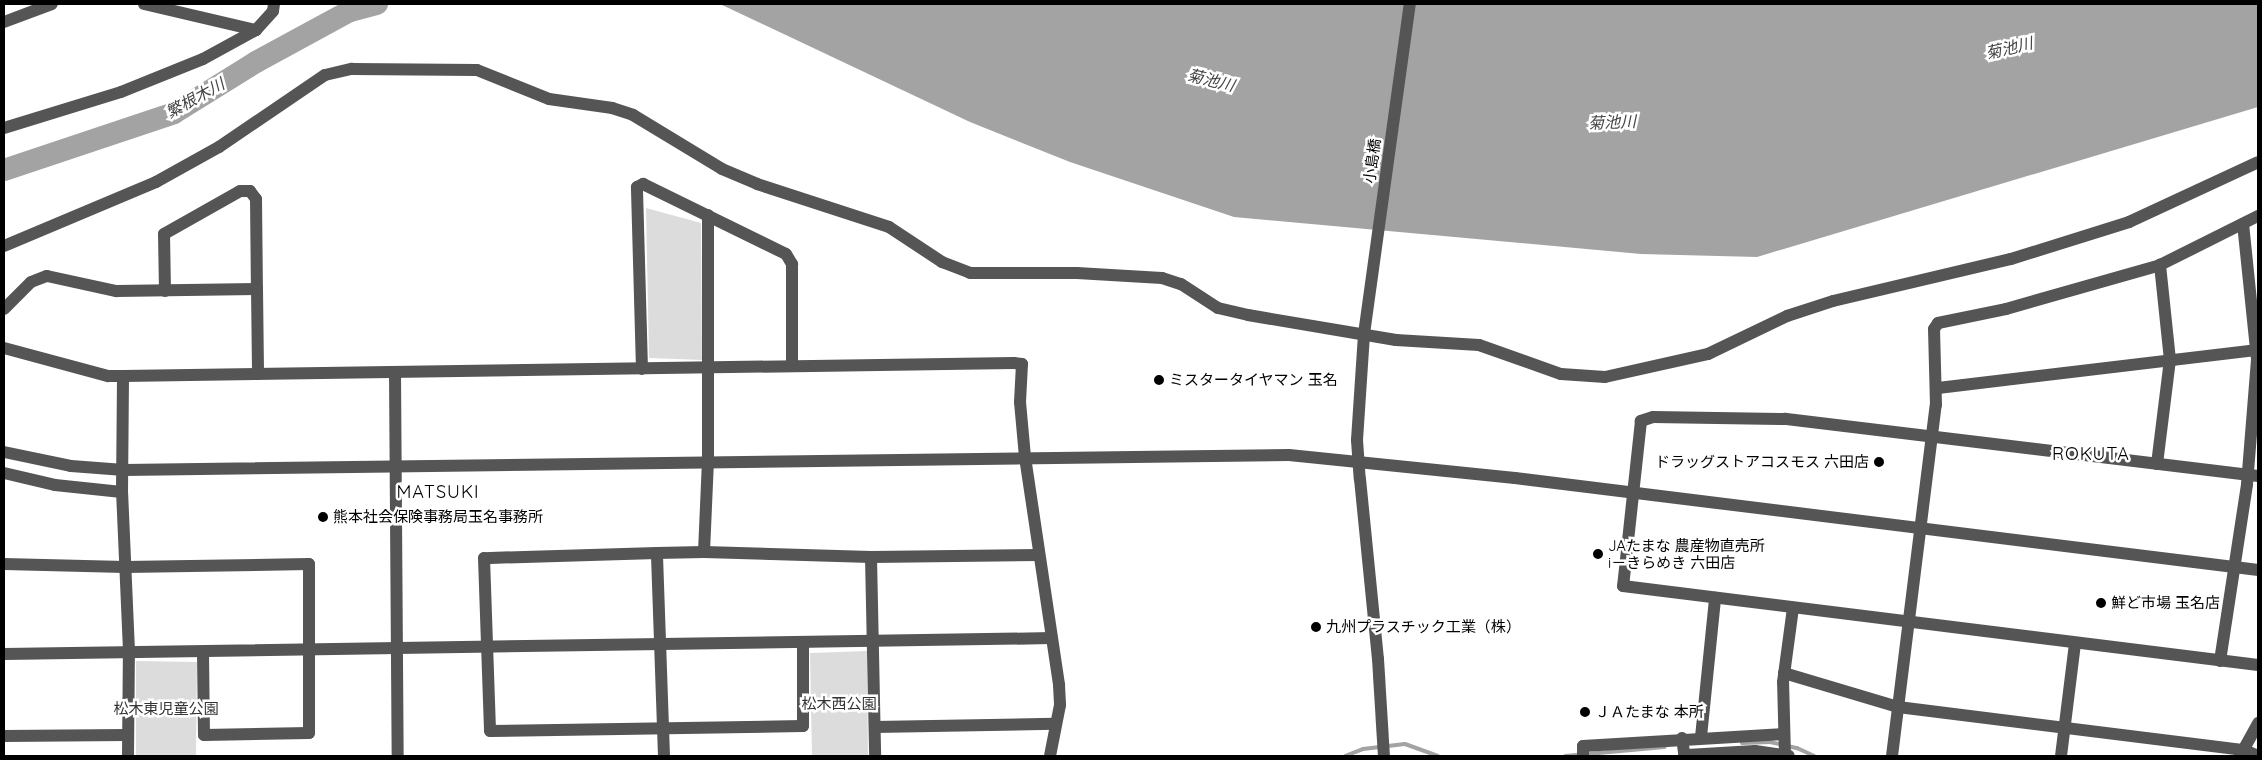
<!DOCTYPE html>
<html>
<head>
<meta charset="utf-8">
<style>
  body { margin:0 }
  #map { position:relative; width:2262px; height:760px; overflow:hidden; background:#fff; font-family:Quicksand,"Noto Sans JP",sans-serif }
  div>[style] { position:absolute }
  .green>* { inset:0; background:#dcdcdc }
  .water>* { inset:0; background:#a3a3a3 }
  .stream>* { height:4px; margin:-2px; padding:0 2px; transform-origin:2px; border-radius:2px; background:#a3a3a3 }
  .river>* { height:22px; margin:-11px; padding:0 11px; transform-origin:11px; border-radius:11px; background:#a3a3a3 }
  .minor>* { height:12px; margin:-6px; padding:0 6px; transform-origin:6px; border-radius:6px; background:#555 }
  .minor-bridge>* { height:12px; margin:-6px; padding:0 6px; transform-origin:6px; border-radius:6px; background:#555 }
  .dots>* { width:14px; height:14px; translate:-50% -50%; box-sizing:border-box; border:2px solid #fff; border-radius:50% }
  span { translate:-50% -50%; white-space:nowrap; text-align:center; line-height:1.15; -webkit-text-stroke:5px #fff; paint-order:stroke }
  .street-label { font-size:15px; color:#000 }
  .poi-label { font-size:15px; color:#000 }
  .left { translate:0 -50%; text-align:left }
  .right { translate:-100% -50%; text-align:right }
  .park-label { font-size:15px; color:#333 }
  .water-label { font-size:16px; color:#444; font-style:italic }
  .quarter-label { font-size:18px; color:#000; letter-spacing:1px }
  .frame { position:absolute; inset:0; border:5px solid #000; pointer-events:none }
</style>
</head>
<body>
<div id="map">
  <div class="green">
    <div style="clip-path:polygon(646px 208px,701px 223px,702px 360px,649px 358px)"></div>
    <div style="clip-path:polygon(867px 651px,868px 756px,812px 756px,810px 653px)"></div>
    <div style="clip-path:polygon(136px 661px,197px 662px,196px 756px,136px 756px)"></div>
  </div>
  <div class="water">
    <div style="clip-path:polygon(720px 4px,2258px 4px,2258px 107px,1757px 257px,1641px 254px,1234px 217px,1070px 162px,970px 122px)"></div>
  </div>
  <div class="stream">
    <div style="left:1742px;top:743px;width:28px;rotate:-2deg"></div>
    <div style="left:1770px;top:742px;width:28px;rotate:13deg"></div>
    <div style="left:1797px;top:748px;width:19px;rotate:25deg"></div>
    <div style="left:1345px;top:756px;width:19px;rotate:-21deg"></div>
    <div style="left:1363px;top:749px;width:42px;rotate:-6.8deg"></div>
    <div style="left:1405px;top:744px;width:35px;rotate:20deg"></div>
    <div style="left:1565px;top:756px;width:100px;rotate:-5.1deg"></div>
  </div>
  <div class="river">
    <div style="left:4px;top:170px;width:179px;rotate:-18.5deg"></div>
    <div style="left:174px;top:113px;width:97px;rotate:-31.9deg"></div>
    <div style="left:256px;top:62px;width:107px;rotate:-28.5deg"></div>
    <div style="left:350px;top:11px;width:28px;rotate:-15deg"></div>
  </div>
  <div class="minor">
    <div style="left:144px;top:4px;width:115px;rotate:13.1deg"></div>
    <div style="left:4px;top:22px;width:51px;rotate:-20.6deg"></div>
    <div style="left:4px;top:128px;width:122px;rotate:-17.1deg"></div>
    <div style="left:121px;top:92px;width:88px;rotate:-21.9deg"></div>
    <div style="left:203px;top:59px;width:60px;rotate:-28.7deg"></div>
    <div style="left:256px;top:30px;width:25px;rotate:-48deg"></div>
    <div style="left:273px;top:11px;width:7px;rotate:-82deg"></div>
    <div style="left:4px;top:246px;width:165px;rotate:-22.8deg"></div>
    <div style="left:156px;top:182px;width:72px;rotate:-29.1deg"></div>
    <div style="left:219px;top:147px;width:128px;rotate:-34.2deg"></div>
    <div style="left:325px;top:75px;width:28px;rotate:-13deg"></div>
    <div style="left:352px;top:69px;width:125px;rotate:0.5deg"></div>
    <div style="left:477px;top:70px;width:78px;rotate:21.9deg"></div>
    <div style="left:549px;top:99px;width:64px;rotate:8.1deg"></div>
    <div style="left:612px;top:108px;width:22px;rotate:18deg"></div>
    <div style="left:633px;top:115px;width:104px;rotate:31.2deg"></div>
    <div style="left:722px;top:169px;width:38px;rotate:23deg"></div>
    <div style="left:757px;top:184px;width:139px;rotate:18deg"></div>
    <div style="left:889px;top:227px;width:64px;rotate:33.4deg"></div>
    <div style="left:942px;top:262px;width:30px;rotate:21deg"></div>
    <div style="left:970px;top:273px;width:107px"></div>
    <div style="left:1077px;top:273px;width:85px;rotate:3.4deg"></div>
    <div style="left:1162px;top:278px;width:20px;rotate:18deg"></div>
    <div style="left:1181px;top:284px;width:44px;rotate:33deg"></div>
    <div style="left:1218px;top:308px;width:31px;rotate:13deg"></div>
    <div style="left:1248px;top:315px;width:150px;rotate:9.6deg"></div>
    <div style="left:1396px;top:340px;width:83px;rotate:3.4deg"></div>
    <div style="left:1479px;top:345px;width:87px;rotate:19.5deg"></div>
    <div style="left:1561px;top:374px;width:44px;rotate:3.9deg"></div>
    <div style="left:1605px;top:377px;width:106px;rotate:-12.6deg"></div>
    <div style="left:1708px;top:354px;width:88px;rotate:-25.7deg"></div>
    <div style="left:1787px;top:316px;width:48px;rotate:-18.1deg"></div>
    <div style="left:1833px;top:301px;width:183px;rotate:-13.3deg"></div>
    <div style="left:2011px;top:259px;width:124px;rotate:-17.4deg"></div>
    <div style="left:2129px;top:222px;width:142px;rotate:-24.9deg"></div>
    <div style="left:165px;top:291px;width:57px;rotate:-91deg"></div>
    <div style="left:164px;top:234px;width:87px;rotate:-29.5deg"></div>
    <div style="left:240px;top:191px;width:10px"></div>
    <div style="left:250px;top:191px;width:10px;rotate:53deg"></div>
    <div style="left:256px;top:199px;width:90px;rotate:89.4deg"></div>
    <div style="left:4px;top:309px;width:38px;rotate:-45deg"></div>
    <div style="left:31px;top:282px;width:17px;rotate:-21deg"></div>
    <div style="left:47px;top:276px;width:71px;rotate:12.3deg"></div>
    <div style="left:116px;top:291px;width:141px;rotate:-0.8deg"></div>
    <div style="left:257px;top:289px;width:85px;rotate:89.3deg"></div>
    <div style="left:4px;top:348px;width:108px;rotate:15.1deg"></div>
    <div style="left:108px;top:376px;width:15px"></div>
    <div style="left:642px;top:369px;width:182px;rotate:-91.6deg"></div>
    <div style="left:637px;top:187px;width:7px;rotate:-27deg"></div>
    <div style="left:643px;top:184px;width:159px;rotate:26.1deg"></div>
    <div style="left:786px;top:254px;width:12px;rotate:59deg"></div>
    <div style="left:792px;top:264px;width:101px;rotate:90deg"></div>
    <div style="left:395px;top:373px;width:383px;rotate:89.6deg"></div>
    <div style="left:1938px;top:388px;width:322px;rotate:-6.8deg"></div>
    <div style="left:1357px;top:440px;width:106px;rotate:-86.2deg"></div>
    <div style="left:1364px;top:334px;width:333px;rotate:-82.1deg"></div>
    <div style="left:4px;top:452px;width:68px;rotate:11.8deg"></div>
    <div style="left:71px;top:466px;width:53px;rotate:4.3deg"></div>
    <div style="left:124px;top:470px;width:1165px;rotate:-0.74deg"></div>
    <div style="left:1289px;top:455px;width:227px;rotate:5.8deg"></div>
    <div style="left:1515px;top:478px;width:749px;rotate:7.06deg"></div>
    <div style="left:2157px;top:464px;width:105px;rotate:-82.9deg"></div>
    <div style="left:2170px;top:360px;width:96px;rotate:-96deg"></div>
    <div style="left:4px;top:473px;width:52px;rotate:13.2deg"></div>
    <div style="left:55px;top:485px;width:67px;rotate:6deg"></div>
    <div style="left:2258px;top:476px;width:477px;rotate:-173.1deg"></div>
    <div style="left:1784px;top:419px;width:131px;rotate:-179.1deg"></div>
    <div style="left:1653px;top:417px;width:13px;rotate:162deg"></div>
    <div style="left:1641px;top:421px;width:166px;rotate:96.2deg"></div>
    <div style="left:1623px;top:586px;width:640px;rotate:7.09deg"></div>
    <div style="left:1360px;top:479px;width:181px;rotate:84.3deg"></div>
    <div style="left:1378px;top:659px;width:97px;rotate:86.5deg"></div>
    <div style="left:704px;top:552px;width:167px;rotate:1.7deg"></div>
    <div style="left:871px;top:557px;width:168px;rotate:-0.7deg"></div>
    <div style="left:657px;top:553px;width:173px;rotate:178.3deg"></div>
    <div style="left:484px;top:558px;width:173px;rotate:88deg"></div>
    <div style="left:490px;top:731px;width:313px;rotate:-0.9deg"></div>
    <div style="left:803px;top:726px;width:83px;rotate:-90deg"></div>
    <div style="left:871px;top:557px;width:199px;rotate:88.8deg"></div>
    <div style="left:4px;top:564px;width:121px;rotate:1.4deg"></div>
    <div style="left:125px;top:567px;width:184px;rotate:-0.9deg"></div>
    <div style="left:309px;top:564px;width:169px;rotate:90deg"></div>
    <div style="left:309px;top:733px;width:105px;rotate:178.9deg"></div>
    <div style="left:204px;top:735px;width:83px;rotate:-90.7deg"></div>
    <div style="left:4px;top:654px;width:1048px;rotate:-0.87deg"></div>
    <div style="left:2220px;top:661px;width:179px;rotate:-81.3deg"></div>
    <div style="left:2247px;top:484px;width:125px;rotate:-85.4deg"></div>
    <div style="left:2257px;top:359px;width:136px;rotate:-95.9deg"></div>
    <div style="left:1784px;top:673px;width:119px;rotate:16.6deg"></div>
    <div style="left:1898px;top:707px;width:349px;rotate:7.1deg"></div>
    <div style="left:2244px;top:750px;width:15px;rotate:23deg"></div>
    <div style="left:875px;top:727px;width:180px;rotate:-1deg"></div>
    <div style="left:4px;top:736px;width:123px;rotate:-0.5deg"></div>
    <div style="left:1701px;top:737px;width:140px;rotate:-84.2deg"></div>
    <div style="left:1682px;top:738px;width:15px;rotate:82deg"></div>
    <div style="left:1684px;top:753px;width:4px;rotate:34deg"></div>
    <div style="left:1687px;top:755px;width:68px;rotate:-3.4deg"></div>
    <div style="left:1755px;top:751px;width:34px;rotate:8deg"></div>
    <div style="left:128px;top:756px;width:105px;rotate:-89.5deg"></div>
    <div style="left:129px;top:651px;width:159px;rotate:-92.5deg"></div>
    <div style="left:122px;top:492px;width:116px;rotate:-89.5deg"></div>
    <div style="left:123px;top:376px;width:891px;rotate:-0.84deg"></div>
    <div style="left:1014px;top:363px;width:8px;rotate:7deg"></div>
    <div style="left:1022px;top:364px;width:38px;rotate:93deg"></div>
    <div style="left:1020px;top:402px;width:55px;rotate:84.8deg"></div>
    <div style="left:1025px;top:457px;width:231px;rotate:81.5deg"></div>
    <div style="left:1059px;top:685px;width:20px;rotate:87deg"></div>
    <div style="left:1060px;top:705px;width:52px;rotate:101.1deg"></div>
    <div style="left:664px;top:756px;width:203px;rotate:-92deg"></div>
    <div style="left:657px;top:553px;width:47px;rotate:-1.2deg"></div>
    <div style="left:704px;top:552px;width:90px;rotate:-87.5deg"></div>
    <div style="left:708px;top:462px;width:247px;rotate:-90deg"></div>
    <div style="left:1583px;top:756px;width:10px;rotate:-90deg"></div>
    <div style="left:1583px;top:746px;width:200px;rotate:-3.4deg"></div>
    <div style="left:1785px;top:756px;width:74px;rotate:-91.5deg"></div>
    <div style="left:1783px;top:682px;width:75px;rotate:-82.3deg"></div>
    <div style="left:1892px;top:756px;width:354px;rotate:-82.9deg"></div>
    <div style="left:1936px;top:405px;width:76px;rotate:-91.5deg"></div>
    <div style="left:1934px;top:329px;width:7px;rotate:-56deg"></div>
    <div style="left:1938px;top:323px;width:69px;rotate:-11.6deg"></div>
    <div style="left:2006px;top:309px;width:160px;rotate:-15.9deg"></div>
    <div style="left:2160px;top:265px;width:110px;rotate:-26.6deg"></div>
    <div style="left:2061px;top:756px;width:113px;rotate:-82.9deg"></div>
    <div style="left:2240px;top:756px;width:38px;rotate:-61deg"></div>
  </div>
  <div class="minor-bridge">
    <div style="left:1357px;top:440px;width:39px;rotate:86deg"></div>
  </div>
  <div class="dots">
    <div style="left:1159px;top:380px;background:#000"></div>
    <div style="left:1879px;top:462px;background:#000"></div>
    <div style="left:323px;top:517px;background:#000"></div>
    <div style="left:1598px;top:554px;background:#000"></div>
    <div style="left:2101px;top:603px;background:#000"></div>
    <div style="left:1316px;top:627px;background:#000"></div>
    <div style="left:1585px;top:712px;background:#000"></div>
  </div>
  <div class="street-label">
    <span style="left:1372px;top:161px;rotate:-82deg">小島橋</span>
  </div>
  <div class="poi-label">
    <span class="left" style="left:1169px;top:380px">ミスタータイヤマン 玉名</span>
    <span class="right" style="left:1869px;top:462px">ドラッグストアコスモス 六田店</span>
    <span class="left" style="left:333px;top:517px">熊本社会保険事務局玉名事務所</span>
    <span class="left" style="left:1608px;top:554px">JAたまな 農産物直売所<br>i－きらめき 六田店</span>
    <span class="left" style="left:2111px;top:603px">鮮ど市場 玉名店</span>
    <span class="left" style="left:1326px;top:627px">九州プラスチック工業（株）</span>
    <span class="left" style="left:1595px;top:712px">ＪＡたまな 本所</span>
  </div>
  <div class="park-label">
    <span style="left:839px;top:704px">松木西公園</span>
    <span style="left:166px;top:709px">松木東児童公園</span>
  </div>
  <div class="water-label">
    <span style="left:2009px;top:48px;rotate:-13deg">菊池川</span>
    <span style="left:1211px;top:80px;rotate:14deg">菊池川</span>
    <span style="left:195px;top:98px;rotate:-29deg">繁根木川</span>
    <span style="left:1612px;top:122px;rotate:-2deg">菊池川</span>
  </div>
  <div class="quarter-label">
    <span style="left:2091px;top:454px">ROKUTA</span>
    <span style="left:438px;top:492px">MATSUKI</span>
  </div>
  <div class="frame"></div>
</div>
</body>
</html>
